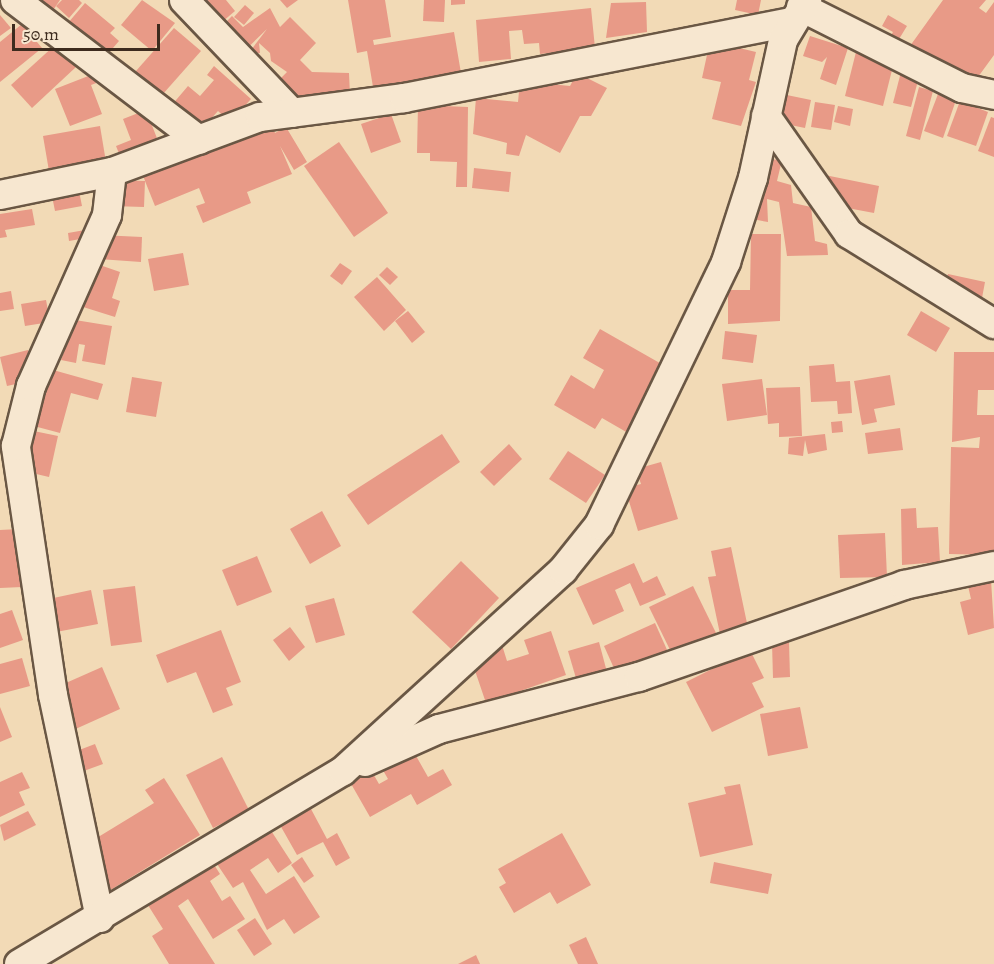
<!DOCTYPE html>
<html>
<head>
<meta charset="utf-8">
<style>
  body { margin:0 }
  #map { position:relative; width:994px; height:964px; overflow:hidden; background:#f2dab6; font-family:Alegreya,serif }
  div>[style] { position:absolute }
  .building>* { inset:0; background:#e89a87 }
  .roads { filter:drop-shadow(2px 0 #6a5744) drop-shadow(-2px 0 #6a5744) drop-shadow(0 2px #6a5744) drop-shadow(0 -2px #6a5744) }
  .minor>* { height:28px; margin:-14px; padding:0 14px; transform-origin:14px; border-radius:14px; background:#f7e7d0 }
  span { translate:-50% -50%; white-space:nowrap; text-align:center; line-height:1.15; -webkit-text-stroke:4.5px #f7e7d0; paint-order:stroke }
  .scale { position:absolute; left:12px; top:24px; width:148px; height:27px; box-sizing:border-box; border:3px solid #3d2b1e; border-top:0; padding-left:8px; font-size:18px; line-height:21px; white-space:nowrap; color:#3d2b1e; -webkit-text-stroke:4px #f7e7d0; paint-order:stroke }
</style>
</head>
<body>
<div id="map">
  <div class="building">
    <div style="clip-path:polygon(12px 0,60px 0,45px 22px)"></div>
    <div style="clip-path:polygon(62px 0,79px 0,82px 3px,69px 18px,56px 6px)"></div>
    <div style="clip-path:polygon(142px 0,175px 23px,152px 51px,121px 25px)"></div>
    <div style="clip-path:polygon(175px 0,226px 0,235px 11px,222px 22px)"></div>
    <div style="clip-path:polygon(280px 0,298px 0,287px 8px)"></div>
    <div style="clip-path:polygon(348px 0,385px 0,391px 37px,373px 40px,374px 45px,454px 32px,461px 73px,373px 87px,367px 51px,357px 53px)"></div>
    <div style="clip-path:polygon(424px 0,445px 0,444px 22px,423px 21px)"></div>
    <div style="clip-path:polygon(451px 0,465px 0,465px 4px,451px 5px)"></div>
    <div style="clip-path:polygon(737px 0,761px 0,758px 15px,735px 10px)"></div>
    <div style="clip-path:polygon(943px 0,986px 0,979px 8px,986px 13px,994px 2px,994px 55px,970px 88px,910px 46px)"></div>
    <div style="clip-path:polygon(646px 2px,647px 32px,606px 38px,611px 3px)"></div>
    <div style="clip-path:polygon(85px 3px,115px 28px,110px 33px,119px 41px,100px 63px,62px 30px)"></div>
    <div style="clip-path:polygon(245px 5px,254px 13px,244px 25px,234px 17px)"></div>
    <div style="clip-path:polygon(270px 8px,280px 27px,290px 17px,316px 43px,300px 60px,312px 72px,349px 73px,350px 95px,297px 104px,257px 57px,280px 79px,287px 72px,271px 61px,270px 53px,259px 43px,260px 53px,248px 54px,267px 29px,234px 61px,223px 25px,232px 16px,243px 27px)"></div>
    <div style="clip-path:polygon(591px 8px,595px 48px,540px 54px,539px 43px,524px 44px,522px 30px,509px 31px,511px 59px,479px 62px,476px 20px)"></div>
    <div style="clip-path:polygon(0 15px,11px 28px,0 36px)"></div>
    <div style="clip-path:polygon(888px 15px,907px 26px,896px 44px,888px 40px,893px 32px,882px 26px)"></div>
    <div style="clip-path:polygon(22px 24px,42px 48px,0 82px,0 42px)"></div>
    <div style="clip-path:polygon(174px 28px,201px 51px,155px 103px,128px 80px)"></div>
    <div style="clip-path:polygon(810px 36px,848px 48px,836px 85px,820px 79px,827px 57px,822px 62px,803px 56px)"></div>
    <div style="clip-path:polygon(710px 41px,756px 52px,749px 80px,756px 82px,741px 126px,712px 119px,721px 82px,702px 78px)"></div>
    <div style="clip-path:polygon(55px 45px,76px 67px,32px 108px,11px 85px)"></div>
    <div style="clip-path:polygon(856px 52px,894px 62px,883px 106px,845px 96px)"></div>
    <div style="clip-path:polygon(214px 66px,251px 99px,230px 122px,218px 111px,200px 131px,171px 106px,188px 86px,200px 96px,214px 80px,207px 75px)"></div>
    <div style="clip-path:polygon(902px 68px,920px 73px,911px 107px,893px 103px)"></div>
    <div style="clip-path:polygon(96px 73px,99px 82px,91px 85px,102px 114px,70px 126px,55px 89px)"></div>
    <div style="clip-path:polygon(577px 73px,607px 88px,591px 116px,580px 116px,560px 153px,526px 135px,519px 156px,506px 154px,507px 143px,473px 134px,476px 98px,518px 102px,520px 81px,570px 86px)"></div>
    <div style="clip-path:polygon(919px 87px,933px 91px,920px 140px,906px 136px)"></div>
    <div style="clip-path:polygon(777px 93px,811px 100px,805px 128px,771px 121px)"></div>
    <div style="clip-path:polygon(938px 94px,956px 100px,943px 138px,924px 131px)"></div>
    <div style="clip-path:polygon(960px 101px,988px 112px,976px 146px,947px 136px)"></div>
    <div style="clip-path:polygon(815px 102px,835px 105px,831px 130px,811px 127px)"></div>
    <div style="clip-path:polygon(418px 105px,468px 107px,467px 187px,456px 187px,457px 162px,430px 161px,430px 153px,417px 153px)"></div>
    <div style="clip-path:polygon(838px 106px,853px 109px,850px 126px,834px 122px)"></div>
    <div style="clip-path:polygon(146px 110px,160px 146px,122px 161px,116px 146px,131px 140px,123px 119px)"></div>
    <div style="clip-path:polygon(391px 114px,401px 142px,371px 153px,361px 124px)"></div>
    <div style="clip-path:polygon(991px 117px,994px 118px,994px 157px,978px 151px)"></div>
    <div style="clip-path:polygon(271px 123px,275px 133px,286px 127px,307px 162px,294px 170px,280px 146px,292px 174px,247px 192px,251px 203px,203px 223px,196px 206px,205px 203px,199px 188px,155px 206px,145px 181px,144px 207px,111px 206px,111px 180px,145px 181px,143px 175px)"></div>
    <div style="clip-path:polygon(100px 126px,106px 162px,49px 171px,43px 136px)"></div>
    <div style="clip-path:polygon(339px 142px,388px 213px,354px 237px,304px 166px)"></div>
    <div style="clip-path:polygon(766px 159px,782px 160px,777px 181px,791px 185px,793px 203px,811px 207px,815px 241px,827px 244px,828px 255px,787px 256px,779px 202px,767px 199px,768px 222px,752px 219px)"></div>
    <div style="clip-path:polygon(474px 168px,511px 172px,509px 192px,472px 188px)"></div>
    <div style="clip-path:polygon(810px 172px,879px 186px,874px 213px,805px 200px)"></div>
    <div style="clip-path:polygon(79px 191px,82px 206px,55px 211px,52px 196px)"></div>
    <div style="clip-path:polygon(32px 209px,35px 225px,5px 230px,7px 237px,0 238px,0 214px)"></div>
    <div style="clip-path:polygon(85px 230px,86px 238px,69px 241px,68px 233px)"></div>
    <div style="clip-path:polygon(751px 234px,781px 234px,780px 321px,728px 324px,728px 290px,750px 290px)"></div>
    <div style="clip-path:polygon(100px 235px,142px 237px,141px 262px,99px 259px)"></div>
    <div style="clip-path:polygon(183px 253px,189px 285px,154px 291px,148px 259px)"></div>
    <div style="clip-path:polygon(94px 263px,120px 272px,112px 298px,120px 301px,115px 317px,80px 306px)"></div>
    <div style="clip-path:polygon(340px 263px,352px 271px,342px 285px,330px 276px)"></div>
    <div style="clip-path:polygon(387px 267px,398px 277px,390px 285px,379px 275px)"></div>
    <div style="clip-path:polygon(948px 274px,985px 282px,980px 309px,942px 300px)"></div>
    <div style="clip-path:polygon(377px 277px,406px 310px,384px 331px,354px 297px)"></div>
    <div style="clip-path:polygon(11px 291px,14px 309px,0 311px,0 293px)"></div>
    <div style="clip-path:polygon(46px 300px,50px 322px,25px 326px,21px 304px)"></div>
    <div style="clip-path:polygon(408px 311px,425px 332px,412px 343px,395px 321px)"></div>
    <div style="clip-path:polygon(921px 311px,950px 328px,936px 352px,907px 335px)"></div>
    <div style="clip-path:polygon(75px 320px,112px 326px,105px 365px,82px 361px,85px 345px,79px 344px,76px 363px,61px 360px)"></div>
    <div style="clip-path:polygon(600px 329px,665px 366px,628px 433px,602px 418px,595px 429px,554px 405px,571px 375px,594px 389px,604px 370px,583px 358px)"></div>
    <div style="clip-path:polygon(725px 331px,757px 335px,753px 363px,722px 359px)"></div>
    <div style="clip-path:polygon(28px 350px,34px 380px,7px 386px,0 357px)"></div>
    <div style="clip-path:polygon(954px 352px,994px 352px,994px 390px,978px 390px,977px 415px,994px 415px,994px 555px,949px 554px,951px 447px,979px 448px,980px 437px,952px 442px)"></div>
    <div style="clip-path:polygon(834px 364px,836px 382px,850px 381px,852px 413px,838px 414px,837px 401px,811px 402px,809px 366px)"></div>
    <div style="clip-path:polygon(46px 368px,103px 384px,98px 400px,71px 393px,60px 433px,30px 425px)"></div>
    <div style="clip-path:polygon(890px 375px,895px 405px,874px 409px,877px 422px,862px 425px,854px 381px)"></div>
    <div style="clip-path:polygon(132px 377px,162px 382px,156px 417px,126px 412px)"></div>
    <div style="clip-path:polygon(762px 379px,767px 415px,727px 421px,722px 384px)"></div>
    <div style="clip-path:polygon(800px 387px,802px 436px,779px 437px,779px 423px,768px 424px,766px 388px)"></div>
    <div style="clip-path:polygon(842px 421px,843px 432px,832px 433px,831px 422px)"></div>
    <div style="clip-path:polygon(900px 428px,903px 450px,868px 454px,865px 433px)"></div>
    <div style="clip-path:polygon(24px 429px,58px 436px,49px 477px,15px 469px)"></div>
    <div style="clip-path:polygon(442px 434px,460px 462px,368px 525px,347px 495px)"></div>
    <div style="clip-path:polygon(825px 434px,827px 450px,808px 454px,805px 440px,803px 456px,788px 454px,789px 438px)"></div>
    <div style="clip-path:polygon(509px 444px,522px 459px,494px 486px,480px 472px)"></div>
    <div style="clip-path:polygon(568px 451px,605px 475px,586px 503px,549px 479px)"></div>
    <div style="clip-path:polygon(661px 462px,678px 519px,638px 531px,625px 488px,641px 484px,636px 469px)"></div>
    <div style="clip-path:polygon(916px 508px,917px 528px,938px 527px,940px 562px,902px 565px,901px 509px)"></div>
    <div style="clip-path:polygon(322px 511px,341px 546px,310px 564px,290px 529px)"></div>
    <div style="clip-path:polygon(19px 529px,22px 587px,0 588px,0 530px)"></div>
    <div style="clip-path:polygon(885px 533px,887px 577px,840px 578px,838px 535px)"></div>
    <div style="clip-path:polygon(731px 547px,748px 628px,720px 634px,708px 577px,716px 576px,711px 551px)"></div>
    <div style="clip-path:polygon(257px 556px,272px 592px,237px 606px,222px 570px)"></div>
    <div style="clip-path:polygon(461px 561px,499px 598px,451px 649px,412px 612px)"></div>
    <div style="clip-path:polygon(634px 563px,643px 583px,657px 576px,666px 595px,640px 606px,630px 583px,615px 590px,624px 611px,593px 625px,576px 588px)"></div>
    <div style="clip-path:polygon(991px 580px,994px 628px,968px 635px,960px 602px,971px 599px,968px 586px)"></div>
    <div style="clip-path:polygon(135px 586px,142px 642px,111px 646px,103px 590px)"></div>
    <div style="clip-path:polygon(693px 586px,717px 635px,673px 656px,649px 607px)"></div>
    <div style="clip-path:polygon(91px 590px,98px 624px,51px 633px,44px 600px)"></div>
    <div style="clip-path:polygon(334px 598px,345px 635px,316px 643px,305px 606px)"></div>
    <div style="clip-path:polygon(12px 610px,23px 640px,0 648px,0 614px)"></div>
    <div style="clip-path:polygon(655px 623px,668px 652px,617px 675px,604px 646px)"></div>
    <div style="clip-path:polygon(290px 627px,305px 647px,289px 661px,273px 640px)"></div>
    <div style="clip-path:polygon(221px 630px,241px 682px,226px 688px,233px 705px,213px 713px,196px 672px,167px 683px,156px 655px)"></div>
    <div style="clip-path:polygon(551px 631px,566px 675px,486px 703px,470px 656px,502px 645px,507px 661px,529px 654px,524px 640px)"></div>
    <div style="clip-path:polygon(599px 642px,608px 676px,578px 685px,568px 651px)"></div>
    <div style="clip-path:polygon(789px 642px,790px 677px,773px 678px,772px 643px)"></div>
    <div style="clip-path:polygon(750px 650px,764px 678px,752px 683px,764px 707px,712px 732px,686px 682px)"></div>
    <div style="clip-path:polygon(22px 658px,30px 686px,0 694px,0 664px)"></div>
    <div style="clip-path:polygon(102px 667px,120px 709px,60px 736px,41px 694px)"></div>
    <div style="clip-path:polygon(0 707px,12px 737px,0 742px)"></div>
    <div style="clip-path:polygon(800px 707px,808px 748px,768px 756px,760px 714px)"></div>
    <div style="clip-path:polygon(95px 744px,103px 764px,81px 772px,74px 752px)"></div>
    <div style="clip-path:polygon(411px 747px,428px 777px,443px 769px,452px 785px,417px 805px,411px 794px,370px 817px,350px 782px,371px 770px,379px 784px,388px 779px,380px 765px)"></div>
    <div style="clip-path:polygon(222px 757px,249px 810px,213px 828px,186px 775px)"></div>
    <div style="clip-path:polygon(22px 772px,30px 788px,19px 792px,25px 805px,0 817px,0 782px)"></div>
    <div style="clip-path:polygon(164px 778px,200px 835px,99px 897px,72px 853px,154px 803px,145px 790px)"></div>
    <div style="clip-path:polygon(740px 784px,753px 845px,700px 857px,688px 803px,726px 794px,724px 787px)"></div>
    <div style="clip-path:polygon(311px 809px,327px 839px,337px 833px,350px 858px,336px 866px,323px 842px,297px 855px,280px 825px)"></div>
    <div style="clip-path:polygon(28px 811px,36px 825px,4px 841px,0 825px)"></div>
    <div style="clip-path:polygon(270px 829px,292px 863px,278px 873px,268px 858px,250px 870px,266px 894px,294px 876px,320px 917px,294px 934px,284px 919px,267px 930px,243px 882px,233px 888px,217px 864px)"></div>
    <div style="clip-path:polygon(562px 833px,591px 885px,557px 904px,550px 892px,514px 913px,499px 887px,506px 883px,498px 869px)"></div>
    <div style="clip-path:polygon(302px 857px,314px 876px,304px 883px,291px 865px)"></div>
    <div style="clip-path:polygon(211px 860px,220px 874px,210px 881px,222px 901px,230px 896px,245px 919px,213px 939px,188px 899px,178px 906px,215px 964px,169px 964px,152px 936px,163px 929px,146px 902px)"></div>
    <div style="clip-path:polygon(714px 862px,772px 874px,768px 894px,710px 883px)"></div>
    <div style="clip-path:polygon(255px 918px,272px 944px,254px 956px,237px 930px)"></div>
    <div style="clip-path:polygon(586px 937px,598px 964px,578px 964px,569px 945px)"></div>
    <div style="clip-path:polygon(476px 955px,480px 964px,458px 964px)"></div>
  </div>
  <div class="roads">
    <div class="minor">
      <div style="left:15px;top:0;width:231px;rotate:37.3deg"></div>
      <div style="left:184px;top:0;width:156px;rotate:46.3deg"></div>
      <div style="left:801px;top:7px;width:180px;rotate:26.7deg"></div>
      <div style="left:962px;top:88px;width:33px;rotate:12deg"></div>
      <div style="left:766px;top:116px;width:144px;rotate:54.9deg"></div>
      <div style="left:849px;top:234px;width:171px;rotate:31.8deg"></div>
      <div style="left:0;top:195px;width:114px;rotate:-11.6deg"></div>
      <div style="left:112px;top:172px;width:158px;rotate:-20.4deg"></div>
      <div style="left:260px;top:117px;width:145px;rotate:-7.5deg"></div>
      <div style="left:404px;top:98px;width:396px;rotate:-11.1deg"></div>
      <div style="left:365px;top:762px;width:81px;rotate:-24deg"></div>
      <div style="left:439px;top:729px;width:207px;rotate:-14.6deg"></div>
      <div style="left:639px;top:677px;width:281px;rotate:-19.1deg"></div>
      <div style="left:904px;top:585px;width:92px;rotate:-11.9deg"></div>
      <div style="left:100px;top:918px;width:228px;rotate:-101.9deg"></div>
      <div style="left:53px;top:695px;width:252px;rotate:-98.5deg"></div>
      <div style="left:16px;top:446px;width:62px;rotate:-76deg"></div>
      <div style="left:31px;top:386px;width:187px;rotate:-66deg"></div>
      <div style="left:107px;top:215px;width:43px;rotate:-83.4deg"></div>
      <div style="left:19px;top:964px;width:377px;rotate:-30.8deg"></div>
      <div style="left:343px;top:771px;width:298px;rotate:-42.4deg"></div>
      <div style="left:563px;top:570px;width:58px;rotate:-51.3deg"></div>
      <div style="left:599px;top:525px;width:292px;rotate:-64.2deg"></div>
      <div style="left:726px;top:262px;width:88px;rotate:-72.2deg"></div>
      <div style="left:753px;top:178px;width:141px;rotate:-77.7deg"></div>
      <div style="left:783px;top:40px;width:47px;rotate:-59deg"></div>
    </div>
  </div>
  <div class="scale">50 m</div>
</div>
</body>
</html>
